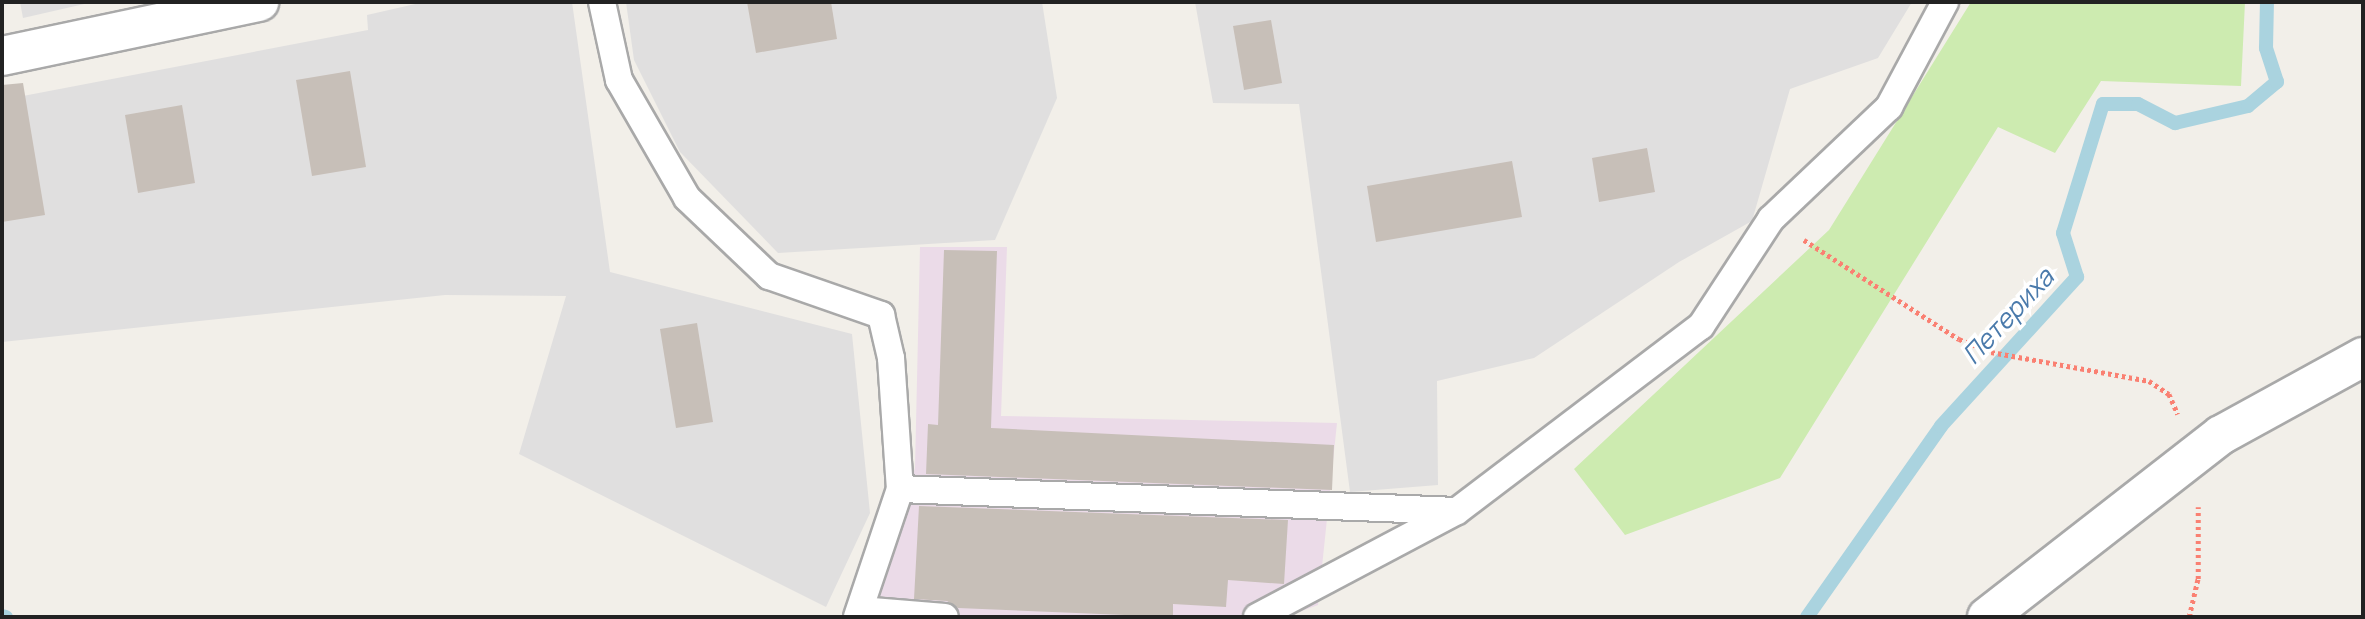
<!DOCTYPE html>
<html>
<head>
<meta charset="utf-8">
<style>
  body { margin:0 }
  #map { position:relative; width:2365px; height:619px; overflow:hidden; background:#f2efe9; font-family:Manrope,sans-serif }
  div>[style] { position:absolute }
  .residential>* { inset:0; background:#e0dfdf }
  .industrial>* { inset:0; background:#ebdbe8 }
  .grass>* { inset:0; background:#cdebb0 }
  .stream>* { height:14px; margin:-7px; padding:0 7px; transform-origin:7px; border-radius:7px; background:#aad3df }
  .building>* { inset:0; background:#c7bfb8 }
  .path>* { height:4.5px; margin-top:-2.25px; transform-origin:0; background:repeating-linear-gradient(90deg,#fa8072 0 3.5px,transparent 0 7px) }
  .roads { filter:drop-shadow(2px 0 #a9a9a9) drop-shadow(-2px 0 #a9a9a9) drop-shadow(0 2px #a9a9a9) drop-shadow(0 -2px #a9a9a9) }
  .service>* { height:26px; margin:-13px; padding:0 13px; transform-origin:13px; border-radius:13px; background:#fff }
  .minor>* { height:38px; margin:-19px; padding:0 19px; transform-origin:19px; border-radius:19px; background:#fff }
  span { translate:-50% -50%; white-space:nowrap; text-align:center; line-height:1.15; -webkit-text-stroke:7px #fff; paint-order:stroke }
  .water-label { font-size:26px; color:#4a7aab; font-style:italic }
  .frame { position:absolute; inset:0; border:4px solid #222; pointer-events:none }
</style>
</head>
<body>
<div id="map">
  <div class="residential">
    <div style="clip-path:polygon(20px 2px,93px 2px,23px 18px)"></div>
    <div style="clip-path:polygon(424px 2px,572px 2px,610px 272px,852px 334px,870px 513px,826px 607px,519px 454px,566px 296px,445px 295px,2px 342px,2px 100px,368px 30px,367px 15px)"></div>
    <div style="clip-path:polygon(626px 2px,1042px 2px,1057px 98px,995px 240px,778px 253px,680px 152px,634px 60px)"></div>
    <div style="clip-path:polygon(1195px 2px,1912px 2px,1878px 58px,1790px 89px,1752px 221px,1679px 262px,1534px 358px,1437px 381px,1438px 485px,1350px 492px,1299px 104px,1213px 103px)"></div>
  </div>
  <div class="industrial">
    <div style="clip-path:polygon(920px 247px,1007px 247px,1001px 416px,1337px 423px,1318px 605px,1285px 617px,869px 617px,915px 468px)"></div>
  </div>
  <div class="grass">
    <div style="clip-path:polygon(1971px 2px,2245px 2px,2241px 86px,2101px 81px,2055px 153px,1998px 127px,1780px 478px,1625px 535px,1574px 469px,1829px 230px)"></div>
  </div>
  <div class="stream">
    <div style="left:2px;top:616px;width:4px;rotate:14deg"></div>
    <div style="left:1807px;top:617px;width:233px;rotate:-54.9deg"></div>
    <div style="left:1941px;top:426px;width:202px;rotate:-47.6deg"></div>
    <div style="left:2077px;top:277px;width:46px;rotate:-107.7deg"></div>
    <div style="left:2063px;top:233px;width:135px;rotate:-72.8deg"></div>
    <div style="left:2103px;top:104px;width:35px"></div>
    <div style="left:2138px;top:104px;width:42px;rotate:27.2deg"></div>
    <div style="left:2175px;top:123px;width:75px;rotate:-13.1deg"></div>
    <div style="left:2248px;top:106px;width:38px;rotate:-40deg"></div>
    <div style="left:2277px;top:82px;width:36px;rotate:-108deg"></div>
    <div style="left:2266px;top:48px;width:46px;rotate:-88.8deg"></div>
  </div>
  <div class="building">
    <div style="clip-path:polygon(747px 2px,831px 2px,837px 39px,756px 53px)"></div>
    <div style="clip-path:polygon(1271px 20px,1282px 83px,1244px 90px,1233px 26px)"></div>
    <div style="clip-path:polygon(350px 71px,366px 167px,312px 176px,296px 80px)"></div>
    <div style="clip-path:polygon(23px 83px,45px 215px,2px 222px,2px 85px)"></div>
    <div style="clip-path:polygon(182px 105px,195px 183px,138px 193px,125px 115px)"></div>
    <div style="clip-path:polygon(1647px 148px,1655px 192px,1599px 202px,1592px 158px)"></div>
    <div style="clip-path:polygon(1512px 161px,1522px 217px,1376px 242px,1367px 186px)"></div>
    <div style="clip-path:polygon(944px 250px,997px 251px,991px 428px,1334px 445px,1332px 490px,926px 474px,928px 424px,938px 425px)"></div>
    <div style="clip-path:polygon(697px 323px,713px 422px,676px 428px,660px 329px)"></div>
    <div style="clip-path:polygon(919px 506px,1288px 520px,1284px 584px,1228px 580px,1226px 607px,1173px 604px,1173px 617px,958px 608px,947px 601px,914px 599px)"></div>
  </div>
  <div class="path">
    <div style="left:1804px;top:240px;width:184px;rotate:32.6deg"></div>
    <div style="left:1959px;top:339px;width:35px;rotate:22deg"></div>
    <div style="left:1991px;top:352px;width:161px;rotate:10.4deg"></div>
    <div style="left:2149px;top:381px;width:24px;rotate:33deg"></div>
    <div style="left:2169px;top:394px;width:22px;rotate:66deg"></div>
    <div style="left:2189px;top:617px;width:39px;rotate:-77deg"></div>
    <div style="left:2198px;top:579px;width:72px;rotate:-90deg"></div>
  </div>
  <div class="roads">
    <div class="service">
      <div style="left:602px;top:2px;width:80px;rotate:77.7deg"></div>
      <div style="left:619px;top:80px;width:136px;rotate:60deg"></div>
      <div style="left:687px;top:198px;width:113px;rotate:43.6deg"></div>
      <div style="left:769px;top:276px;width:119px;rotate:19.2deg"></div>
      <div style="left:881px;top:315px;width:44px;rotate:76.9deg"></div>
      <div style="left:891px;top:358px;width:131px;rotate:86.1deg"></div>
      <div style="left:900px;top:489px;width:135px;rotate:108.6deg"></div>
      <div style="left:900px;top:489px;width:557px;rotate:2.26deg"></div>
      <div style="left:1457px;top:511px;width:306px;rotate:-37.2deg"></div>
      <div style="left:1701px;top:326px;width:128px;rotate:-56.8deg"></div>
      <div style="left:1771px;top:219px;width:163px;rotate:-43.5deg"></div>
      <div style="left:1889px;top:107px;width:119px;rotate:-61.9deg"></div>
      <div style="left:860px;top:610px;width:85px;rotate:4.7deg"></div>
      <div style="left:1257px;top:617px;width:224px;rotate:-27.9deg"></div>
    </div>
    <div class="minor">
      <div style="left:2px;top:56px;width:263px;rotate:-11.9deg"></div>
      <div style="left:1987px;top:617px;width:296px;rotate:-37.9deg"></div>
      <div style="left:2221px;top:435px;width:162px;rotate:-28.8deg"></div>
    </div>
  </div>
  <div class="water-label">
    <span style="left:2008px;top:316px;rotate:-47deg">Петериха</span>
  </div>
  <div class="frame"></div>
</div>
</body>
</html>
